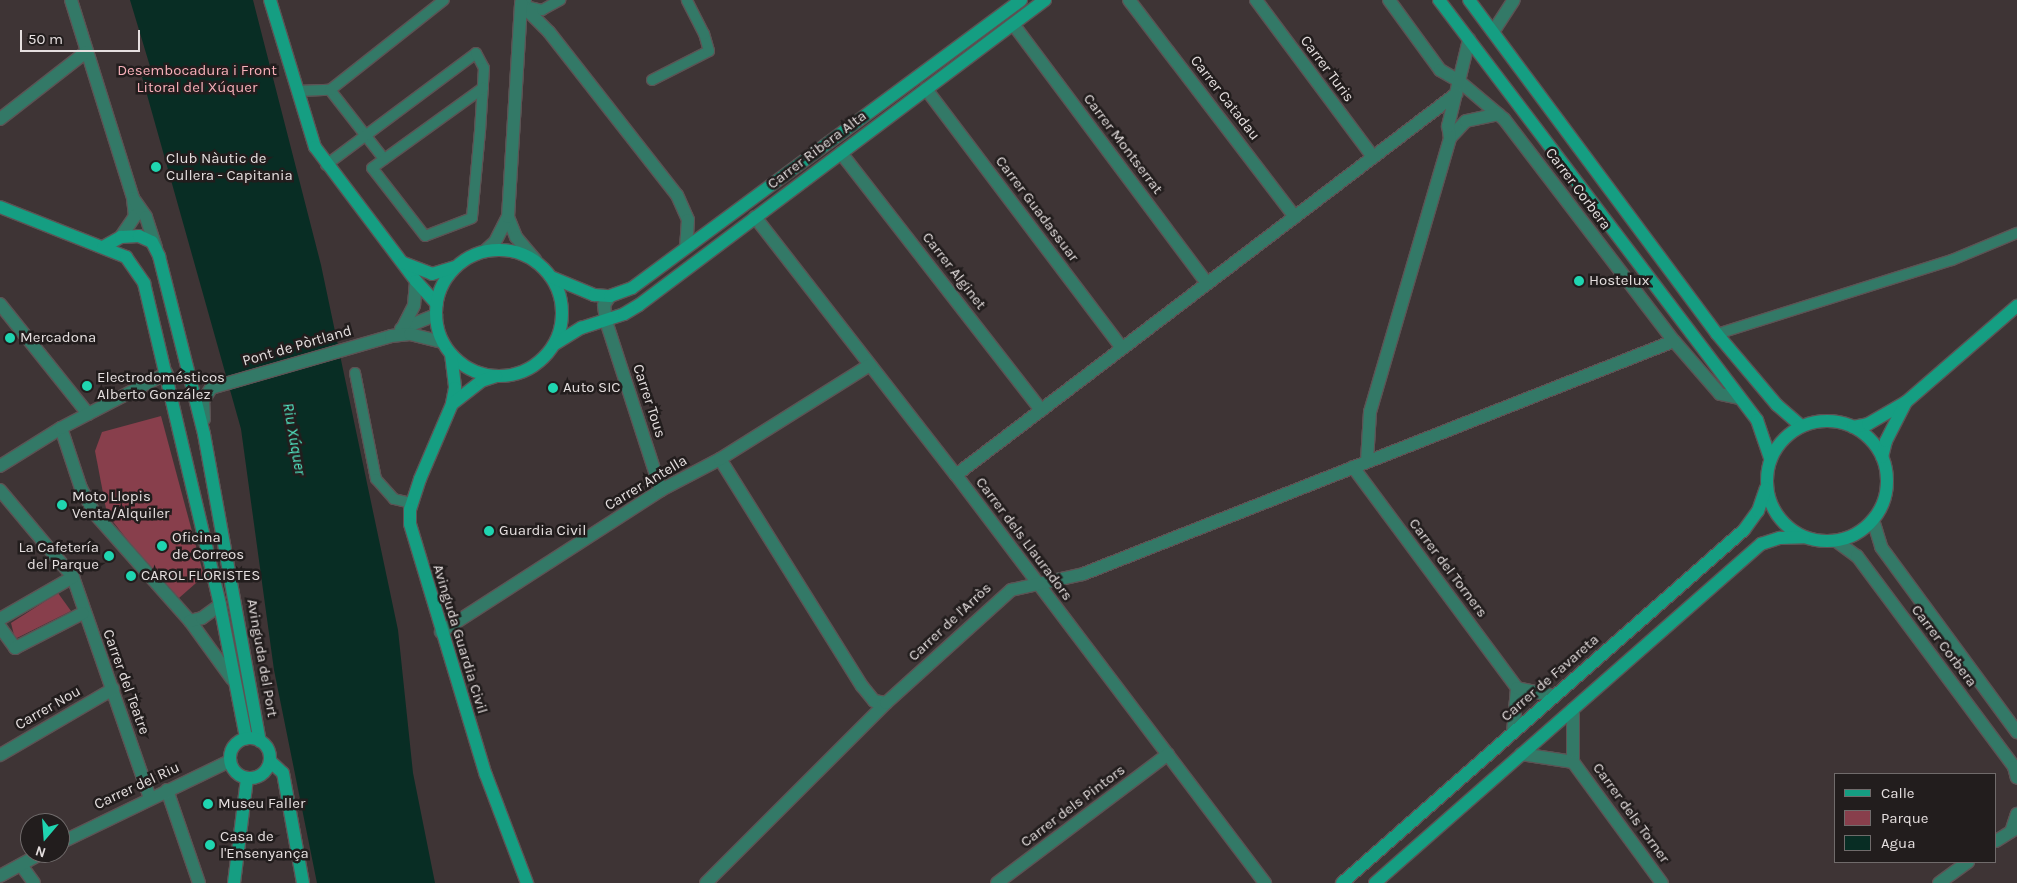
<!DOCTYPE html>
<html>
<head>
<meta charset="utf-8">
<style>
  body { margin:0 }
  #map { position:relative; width:2017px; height:883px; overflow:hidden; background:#3e3435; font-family:Karla,sans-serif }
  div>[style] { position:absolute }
  .green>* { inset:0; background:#883f4c }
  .water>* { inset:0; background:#082d24 }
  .roads { filter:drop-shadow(1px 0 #5c5354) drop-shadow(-1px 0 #5c5354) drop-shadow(0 1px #5c5354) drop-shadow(0 -1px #5c5354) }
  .lane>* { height:10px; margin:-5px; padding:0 5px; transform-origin:5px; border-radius:5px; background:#337967 }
  .street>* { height:12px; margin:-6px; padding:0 6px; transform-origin:6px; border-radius:6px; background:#337967 }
  .secondary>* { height:12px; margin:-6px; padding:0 6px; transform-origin:6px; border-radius:6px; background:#159e82 }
  .secondary>.ring { margin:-6px; padding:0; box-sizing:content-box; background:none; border:12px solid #159e82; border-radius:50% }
  .dots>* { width:14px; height:14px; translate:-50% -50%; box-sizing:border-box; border:2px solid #221d1d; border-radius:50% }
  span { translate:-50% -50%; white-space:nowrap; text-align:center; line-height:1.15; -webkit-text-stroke:5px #221d1d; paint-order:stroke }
  .street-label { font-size:15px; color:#e5dfdf }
  .park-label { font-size:15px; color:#f7b0b9 }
  .poi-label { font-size:15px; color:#e5dfdf }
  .left { translate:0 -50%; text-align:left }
  .right { translate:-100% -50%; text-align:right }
  .water-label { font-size:16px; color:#54eec9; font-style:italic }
  .legend { position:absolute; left:1834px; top:773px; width:162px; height:90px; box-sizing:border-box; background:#221d1d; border:1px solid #706b6b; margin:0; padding:6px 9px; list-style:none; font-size:15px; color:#e5dfdf }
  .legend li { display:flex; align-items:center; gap:10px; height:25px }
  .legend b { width:25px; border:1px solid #706b6b }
  .north { position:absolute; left:20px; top:813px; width:50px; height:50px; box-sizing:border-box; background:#221d1d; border:1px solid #706b6b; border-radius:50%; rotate:198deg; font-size:14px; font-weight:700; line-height:20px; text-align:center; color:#e5dfdf }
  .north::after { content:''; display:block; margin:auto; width:18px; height:22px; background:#1fd5b0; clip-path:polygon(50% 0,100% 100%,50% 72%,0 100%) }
  .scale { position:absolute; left:20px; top:30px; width:120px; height:22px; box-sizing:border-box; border:2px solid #e5dfdf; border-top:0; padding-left:6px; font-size:15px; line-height:18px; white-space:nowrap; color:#e5dfdf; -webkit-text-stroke:4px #221d1d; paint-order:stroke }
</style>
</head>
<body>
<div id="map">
  <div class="green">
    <div style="clip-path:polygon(161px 416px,204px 576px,179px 598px,147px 565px,107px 514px,95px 451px,102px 432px)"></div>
    <div style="clip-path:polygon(58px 593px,71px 611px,15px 639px,11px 623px)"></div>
  </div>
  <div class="water">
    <div style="clip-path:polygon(130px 0,253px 0,321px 265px,398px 630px,413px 773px,435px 883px,317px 883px,274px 670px,241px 429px,142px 77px,152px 73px)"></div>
  </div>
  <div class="roads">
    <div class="lane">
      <div style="left:522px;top:5px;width:21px;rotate:14deg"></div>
      <div style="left:542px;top:10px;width:21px;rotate:-29deg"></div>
      <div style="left:652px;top:80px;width:64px;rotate:-27deg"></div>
      <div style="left:709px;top:51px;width:18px;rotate:-106deg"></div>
      <div style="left:704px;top:34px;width:38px;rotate:-117deg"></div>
      <div style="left:297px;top:91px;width:33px;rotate:-2deg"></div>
      <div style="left:384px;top:159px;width:88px;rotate:-128deg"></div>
      <div style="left:330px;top:90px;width:145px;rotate:-38.3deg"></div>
      <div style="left:326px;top:165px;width:187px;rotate:-36.7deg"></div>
      <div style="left:476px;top:53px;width:17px;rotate:62deg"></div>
      <div style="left:484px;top:68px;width:63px;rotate:93.6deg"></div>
      <div style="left:480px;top:131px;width:87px;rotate:95.3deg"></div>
      <div style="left:472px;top:218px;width:50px;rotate:159deg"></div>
      <div style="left:425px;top:236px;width:86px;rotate:-127.9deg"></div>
      <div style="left:372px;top:168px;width:137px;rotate:-35.8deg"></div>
      <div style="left:1717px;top:334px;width:246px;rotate:-17.5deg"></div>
      <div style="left:1952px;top:260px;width:70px;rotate:-22.6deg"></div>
      <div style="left:355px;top:373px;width:108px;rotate:78.8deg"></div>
      <div style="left:376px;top:479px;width:27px;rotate:48deg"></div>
      <div style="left:394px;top:499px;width:18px;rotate:13deg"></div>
    </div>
    <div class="street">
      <div style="left:71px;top:0;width:207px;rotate:72.6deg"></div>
      <div style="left:133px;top:198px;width:18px;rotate:84deg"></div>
      <div style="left:135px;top:216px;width:25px;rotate:124deg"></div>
      <div style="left:525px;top:0;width:6px;rotate:121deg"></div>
      <div style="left:522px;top:5px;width:38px;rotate:45deg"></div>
      <div style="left:549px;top:32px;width:207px;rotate:51.9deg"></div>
      <div style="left:677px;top:195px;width:27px;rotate:66deg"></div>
      <div style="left:688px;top:220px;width:26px;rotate:94deg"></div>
      <div style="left:1129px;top:0;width:273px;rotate:52.6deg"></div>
      <div style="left:1256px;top:0;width:196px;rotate:53.3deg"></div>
      <div style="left:1389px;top:0;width:87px;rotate:53.9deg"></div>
      <div style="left:1440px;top:70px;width:22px;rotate:30deg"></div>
      <div style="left:1459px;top:81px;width:59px;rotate:40.2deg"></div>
      <div style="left:1504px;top:119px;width:280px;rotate:52.6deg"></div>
      <div style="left:1674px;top:341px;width:70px;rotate:49deg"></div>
      <div style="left:1720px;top:394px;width:19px;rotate:12deg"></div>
      <div style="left:1013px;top:24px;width:324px;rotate:53.2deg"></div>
      <div style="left:1493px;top:32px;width:38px;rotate:-57deg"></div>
      <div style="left:926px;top:89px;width:325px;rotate:52.9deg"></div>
      <div style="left:0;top:119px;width:109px;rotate:-37.9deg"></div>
      <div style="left:1450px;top:138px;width:23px;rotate:-47deg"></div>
      <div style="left:1466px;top:121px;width:33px;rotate:-12deg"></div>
      <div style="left:841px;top:153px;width:326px;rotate:52.1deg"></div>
      <div style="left:135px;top:201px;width:19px;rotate:55deg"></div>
      <div style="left:146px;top:217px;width:33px;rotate:72deg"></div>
      <div style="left:508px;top:217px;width:22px;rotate:68deg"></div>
      <div style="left:516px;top:237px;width:30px;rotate:50deg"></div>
      <div style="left:755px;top:217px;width:327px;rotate:52.1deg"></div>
      <div style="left:956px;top:475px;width:512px;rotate:52.86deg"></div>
      <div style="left:485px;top:251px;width:13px;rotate:-42deg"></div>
      <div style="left:495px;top:242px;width:28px;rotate:-63deg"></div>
      <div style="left:508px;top:217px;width:215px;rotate:-86.5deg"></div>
      <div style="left:610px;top:296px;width:11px;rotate:124deg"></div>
      <div style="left:604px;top:305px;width:16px;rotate:83deg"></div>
      <div style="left:606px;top:321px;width:178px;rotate:72deg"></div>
      <div style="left:0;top:304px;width:141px;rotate:51.3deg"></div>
      <div style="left:401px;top:329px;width:38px;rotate:-22deg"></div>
      <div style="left:402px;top:329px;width:27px;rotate:-63deg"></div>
      <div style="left:414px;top:305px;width:24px;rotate:-85deg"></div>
      <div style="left:204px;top:419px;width:18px;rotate:-93deg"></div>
      <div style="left:203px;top:401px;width:15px;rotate:-58deg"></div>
      <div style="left:211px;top:388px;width:187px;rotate:-16.1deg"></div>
      <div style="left:391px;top:336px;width:19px;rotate:-6deg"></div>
      <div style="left:410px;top:334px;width:34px;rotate:14deg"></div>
      <div style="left:61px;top:428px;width:63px;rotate:71.6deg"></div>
      <div style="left:81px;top:488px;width:30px;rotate:62deg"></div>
      <div style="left:95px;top:514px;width:143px;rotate:48.4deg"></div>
      <div style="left:190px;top:621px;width:72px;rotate:54.1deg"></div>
      <div style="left:720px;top:459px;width:268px;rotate:58deg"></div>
      <div style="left:862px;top:686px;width:19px;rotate:51deg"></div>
      <div style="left:874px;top:701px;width:12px;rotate:9deg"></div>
      <div style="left:1367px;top:461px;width:49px;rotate:-86.5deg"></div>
      <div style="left:1370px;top:412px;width:285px;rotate:-73.7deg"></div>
      <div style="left:1450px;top:138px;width:12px;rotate:-99deg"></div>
      <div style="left:1448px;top:126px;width:89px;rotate:-76.3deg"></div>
      <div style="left:0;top:466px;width:72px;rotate:-31.9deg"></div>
      <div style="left:61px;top:428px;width:119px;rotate:-27.4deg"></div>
      <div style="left:1353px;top:467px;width:275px;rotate:53.4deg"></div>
      <div style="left:956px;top:475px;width:629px;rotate:-37.31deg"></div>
      <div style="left:0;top:490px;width:114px;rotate:50deg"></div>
      <div style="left:73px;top:577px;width:234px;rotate:70.8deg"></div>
      <div style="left:1873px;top:520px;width:28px;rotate:73deg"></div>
      <div style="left:1881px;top:547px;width:230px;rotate:53.7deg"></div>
      <div style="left:1836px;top:541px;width:26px;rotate:36deg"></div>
      <div style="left:1857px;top:556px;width:263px;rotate:53.3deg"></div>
      <div style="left:2014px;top:767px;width:11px;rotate:75deg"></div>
      <div style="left:0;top:619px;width:84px;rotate:-29.9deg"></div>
      <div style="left:190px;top:621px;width:12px;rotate:-14deg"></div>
      <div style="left:202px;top:618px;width:22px;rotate:-36deg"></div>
      <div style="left:0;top:627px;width:26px;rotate:54deg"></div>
      <div style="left:15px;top:648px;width:76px;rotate:-27.2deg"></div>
      <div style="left:441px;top:632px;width:262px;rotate:-32.8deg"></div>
      <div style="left:661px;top:490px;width:67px;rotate:-27.7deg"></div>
      <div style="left:720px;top:459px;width:177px;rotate:-32.1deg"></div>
      <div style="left:1513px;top:733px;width:45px;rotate:-84.9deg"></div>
      <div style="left:1517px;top:688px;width:38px;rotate:12deg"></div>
      <div style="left:1521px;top:754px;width:53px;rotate:8.7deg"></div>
      <div style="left:1573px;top:762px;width:53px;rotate:-90deg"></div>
      <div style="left:0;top:755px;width:131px;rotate:-30.3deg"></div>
      <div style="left:1573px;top:762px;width:150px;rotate:53.7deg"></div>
      <div style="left:167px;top:790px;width:98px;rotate:71deg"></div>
      <div style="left:2012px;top:829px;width:16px;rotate:-72deg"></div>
      <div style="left:1996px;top:841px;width:25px;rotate:-32deg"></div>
      <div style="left:60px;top:843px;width:189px;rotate:-25.8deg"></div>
      <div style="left:21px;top:865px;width:22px;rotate:54deg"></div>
      <div style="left:0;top:876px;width:48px;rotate:-28.7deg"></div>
      <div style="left:706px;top:883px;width:255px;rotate:-45deg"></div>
      <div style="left:886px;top:703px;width:169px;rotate:-42.1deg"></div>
      <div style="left:1011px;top:590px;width:74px;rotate:-12.5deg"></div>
      <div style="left:1083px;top:574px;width:635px;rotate:-21.52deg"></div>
      <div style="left:997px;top:883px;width:214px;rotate:-37deg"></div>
      <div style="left:1939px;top:883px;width:36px;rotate:-36deg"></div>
    </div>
    <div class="secondary">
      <div style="left:270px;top:0;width:154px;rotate:73deg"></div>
      <div style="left:315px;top:147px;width:168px;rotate:53deg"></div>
      <div style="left:416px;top:281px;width:31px;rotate:48deg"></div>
      <div style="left:1439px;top:0;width:527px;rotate:52.87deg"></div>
      <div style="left:1757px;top:420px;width:40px;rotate:71.1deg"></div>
      <div style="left:1469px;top:0;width:416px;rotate:53.4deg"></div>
      <div style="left:1717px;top:334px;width:93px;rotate:49.8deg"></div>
      <div style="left:1777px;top:405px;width:32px;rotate:41deg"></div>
      <div style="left:0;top:207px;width:136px;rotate:21.6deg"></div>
      <div style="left:126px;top:257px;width:32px;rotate:55deg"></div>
      <div style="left:144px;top:283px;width:331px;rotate:76.7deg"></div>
      <div style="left:220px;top:605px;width:136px;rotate:78.9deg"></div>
      <div style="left:103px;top:247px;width:21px;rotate:-29deg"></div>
      <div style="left:121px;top:237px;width:18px;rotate:-3deg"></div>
      <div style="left:139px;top:236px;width:14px;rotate:25deg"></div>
      <div style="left:152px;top:242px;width:16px;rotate:63deg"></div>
      <div style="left:159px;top:256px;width:184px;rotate:75.8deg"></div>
      <div style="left:204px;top:434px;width:312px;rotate:79.7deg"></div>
      <div class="ring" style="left:436px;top:250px;width:114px;height:114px"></div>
      <div style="left:404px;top:263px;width:30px;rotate:21deg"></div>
      <div style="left:432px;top:274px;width:24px;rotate:-17deg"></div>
      <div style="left:551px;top:277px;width:47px;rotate:22.7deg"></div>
      <div style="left:594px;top:295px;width:16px;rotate:4deg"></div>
      <div style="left:610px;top:296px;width:23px;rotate:-20deg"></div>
      <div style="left:632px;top:288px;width:484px;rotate:-36.5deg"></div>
      <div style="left:555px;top:344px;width:31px;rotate:-32deg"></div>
      <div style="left:581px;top:328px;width:45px;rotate:-18deg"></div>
      <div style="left:624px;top:314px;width:17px;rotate:-31deg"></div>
      <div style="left:639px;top:305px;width:508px;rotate:-36.92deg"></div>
      <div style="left:451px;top:354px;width:34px;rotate:83deg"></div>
      <div style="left:455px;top:388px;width:16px;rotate:101deg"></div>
      <div style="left:452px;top:404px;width:82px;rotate:113.1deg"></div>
      <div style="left:420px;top:479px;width:32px;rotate:108deg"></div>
      <div style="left:410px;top:509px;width:15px;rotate:90deg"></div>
      <div style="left:410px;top:524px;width:262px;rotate:73.2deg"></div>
      <div style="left:486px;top:775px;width:116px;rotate:69.2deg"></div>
      <div style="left:452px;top:404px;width:37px;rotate:-38deg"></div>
      <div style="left:481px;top:381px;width:16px;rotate:-18deg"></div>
      <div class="ring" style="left:1767px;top:421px;width:108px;height:108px"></div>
      <div style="left:1853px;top:427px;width:15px;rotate:-11deg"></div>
      <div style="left:1868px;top:424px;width:44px;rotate:-30.1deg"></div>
      <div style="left:1906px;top:402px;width:147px;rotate:-40.9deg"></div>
      <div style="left:1882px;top:457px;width:16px;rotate:-76deg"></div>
      <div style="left:1886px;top:441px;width:44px;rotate:-62.9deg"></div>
      <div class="ring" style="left:230px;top:738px;width:28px;height:28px"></div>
      <div style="left:271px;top:762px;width:16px;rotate:43deg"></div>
      <div style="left:283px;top:773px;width:112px;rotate:79.7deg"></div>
      <div style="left:234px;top:883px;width:105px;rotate:-82.9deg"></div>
      <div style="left:1342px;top:883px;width:535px;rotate:-41.29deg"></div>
      <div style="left:1744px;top:530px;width:24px;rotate:-54deg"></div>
      <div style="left:1758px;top:511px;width:24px;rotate:-71deg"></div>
      <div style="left:1375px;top:883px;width:514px;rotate:-41.29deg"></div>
      <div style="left:1761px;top:544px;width:20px;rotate:-18deg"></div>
      <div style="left:1780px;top:538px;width:24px;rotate:-2deg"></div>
    </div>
  </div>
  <div class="dots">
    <div style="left:156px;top:167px;background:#1fd5b0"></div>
    <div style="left:1579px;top:281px;background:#1fd5b0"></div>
    <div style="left:10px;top:338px;background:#1fd5b0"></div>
    <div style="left:87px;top:386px;background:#1fd5b0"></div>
    <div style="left:553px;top:388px;background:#1fd5b0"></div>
    <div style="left:62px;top:505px;background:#1fd5b0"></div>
    <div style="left:489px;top:531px;background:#1fd5b0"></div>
    <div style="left:162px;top:546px;background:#1fd5b0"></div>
    <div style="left:109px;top:556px;background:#1fd5b0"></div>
    <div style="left:131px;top:576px;background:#1fd5b0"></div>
    <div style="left:208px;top:804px;background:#1fd5b0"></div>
    <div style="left:210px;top:845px;background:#1fd5b0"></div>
  </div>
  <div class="street-label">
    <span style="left:1327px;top:69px;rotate:53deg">Carrer Turis</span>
    <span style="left:1225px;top:98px;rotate:52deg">Carrer Catadau</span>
    <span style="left:1123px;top:144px;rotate:53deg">Carrer Montserrat</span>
    <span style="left:817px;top:150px;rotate:-37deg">Carrer Ribera Alta</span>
    <span style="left:1578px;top:189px;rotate:53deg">Carrer Corbera</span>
    <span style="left:1037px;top:209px;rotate:53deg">Carrer Guadassuar</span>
    <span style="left:954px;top:271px;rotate:52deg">Carrer Alginet</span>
    <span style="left:297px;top:346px;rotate:-16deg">Pont de Pòrtland</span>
    <span style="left:649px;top:401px;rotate:72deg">Carrer Tous</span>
    <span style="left:646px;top:483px;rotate:-31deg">Carrer Antella</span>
    <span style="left:1024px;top:539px;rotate:53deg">Carrer dels Llauradors</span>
    <span style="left:1448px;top:568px;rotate:53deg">Carrer del Torners</span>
    <span style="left:950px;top:622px;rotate:-43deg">Carrer de l'Arròs</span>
    <span style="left:460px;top:639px;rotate:73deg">Avinguda Guardia Civil</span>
    <span style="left:1944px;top:646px;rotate:53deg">Carrer Corbera</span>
    <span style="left:262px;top:658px;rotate:80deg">Avinguda del Port</span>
    <span style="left:1550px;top:678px;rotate:-41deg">Carrer de Favareta</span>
    <span style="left:126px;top:682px;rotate:70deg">Carrer del Teatre</span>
    <span style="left:48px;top:708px;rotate:-30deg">Carrer Nou</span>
    <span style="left:137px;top:786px;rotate:-25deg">Carrer del Riu</span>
    <span style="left:1073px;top:806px;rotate:-37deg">Carrer dels Pintors</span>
    <span style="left:1631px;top:813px;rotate:54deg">Carrer dels Torner</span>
  </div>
  <div class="park-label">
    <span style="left:197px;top:79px">Desembocadura i Front<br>Litoral del Xúquer</span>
  </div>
  <div class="poi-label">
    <span class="left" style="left:166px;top:167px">Club Nàutic de<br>Cullera - Capitania</span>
    <span class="left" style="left:1589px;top:281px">Hostelux</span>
    <span class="left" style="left:20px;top:338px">Mercadona</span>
    <span class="left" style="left:97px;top:386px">Electrodomésticos<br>Alberto González</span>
    <span class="left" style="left:563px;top:388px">Auto SIC</span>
    <span class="left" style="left:72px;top:505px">Moto Llopis<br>Venta/Alquiler</span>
    <span class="left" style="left:499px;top:531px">Guardia Civil</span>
    <span class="left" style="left:172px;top:546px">Oficina<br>de Correos</span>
    <span class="right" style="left:99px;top:556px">La Cafetería<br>del Parque</span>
    <span class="left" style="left:141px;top:576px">CAROL FLORISTES</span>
    <span class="left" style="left:218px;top:804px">Museu Faller</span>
    <span class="left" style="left:220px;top:845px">Casa de<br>l'Ensenyança</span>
  </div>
  <div class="water-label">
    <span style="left:294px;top:439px;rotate:80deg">Riu Xúquer</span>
  </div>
  <ul class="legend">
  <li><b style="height:6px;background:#159e82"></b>Calle</li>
  <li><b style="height:14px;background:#883f4c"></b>Parque</li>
  <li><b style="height:14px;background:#082d24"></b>Agua</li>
  </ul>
  <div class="north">N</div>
  <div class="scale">50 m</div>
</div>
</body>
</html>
